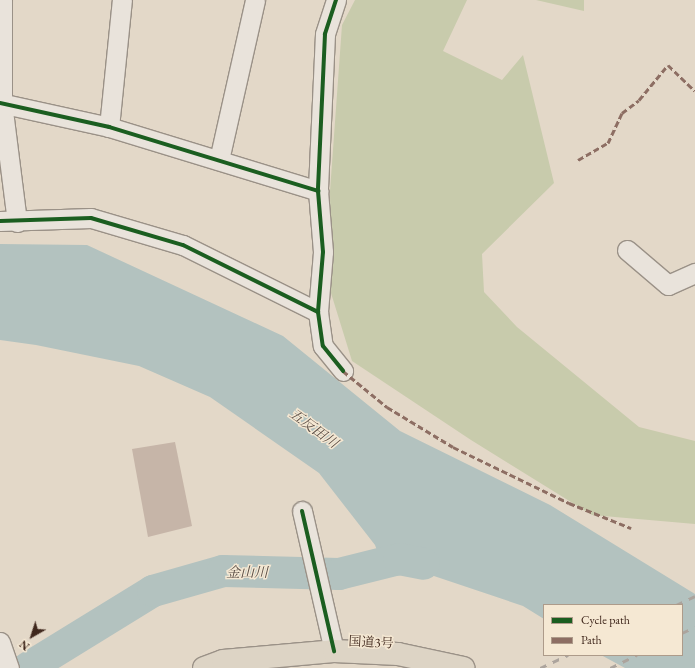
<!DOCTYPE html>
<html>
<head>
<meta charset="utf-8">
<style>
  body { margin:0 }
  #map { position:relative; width:695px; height:668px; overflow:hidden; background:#e3d8c8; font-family:"EB Garamond","Noto Serif JP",serif }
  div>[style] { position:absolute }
  .green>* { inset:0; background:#c8cbac }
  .water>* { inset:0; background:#b3c2bf }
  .river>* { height:32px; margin:-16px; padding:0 16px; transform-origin:16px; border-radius:16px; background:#b3c2bf }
  .building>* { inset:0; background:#c6b5a8 }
  .roads { filter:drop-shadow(1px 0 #9a9187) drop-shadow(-1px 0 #9a9187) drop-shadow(0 1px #9a9187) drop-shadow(0 -1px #9a9187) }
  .minor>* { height:19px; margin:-9.5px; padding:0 9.5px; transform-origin:9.5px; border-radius:9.5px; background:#e9e3db }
  .highway>* { height:22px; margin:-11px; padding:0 11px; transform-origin:11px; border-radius:11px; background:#ddd4c5 }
  .rail>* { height:3px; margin-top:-1.5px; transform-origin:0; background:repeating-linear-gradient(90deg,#aca49d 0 7px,transparent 0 14px) }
  .quiet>* { height:3px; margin-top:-1.5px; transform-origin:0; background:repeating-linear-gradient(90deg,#8d6e63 0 6px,transparent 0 9px) }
  .cycleway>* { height:4px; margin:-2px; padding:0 2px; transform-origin:2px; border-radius:2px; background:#1b5e20 }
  span { translate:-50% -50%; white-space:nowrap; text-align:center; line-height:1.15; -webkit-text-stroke:3px #f5e8d3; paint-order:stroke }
  .street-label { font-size:13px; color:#40281d }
  .water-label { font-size:14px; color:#584c44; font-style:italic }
  .legend { position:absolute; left:543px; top:604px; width:140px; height:52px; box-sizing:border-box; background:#f5e8d3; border:1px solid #ad9b8a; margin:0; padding:5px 7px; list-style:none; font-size:12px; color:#40281d }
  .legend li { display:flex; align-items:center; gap:8px; height:20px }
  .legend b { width:20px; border:1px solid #ad9b8a }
  .north { position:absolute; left:12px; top:616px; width:40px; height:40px; -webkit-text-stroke:3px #f5e8d3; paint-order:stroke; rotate:219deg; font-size:11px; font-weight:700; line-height:16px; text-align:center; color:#40281d }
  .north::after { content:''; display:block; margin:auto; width:14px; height:18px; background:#40281d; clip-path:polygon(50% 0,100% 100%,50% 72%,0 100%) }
</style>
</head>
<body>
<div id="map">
  <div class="green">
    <div style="clip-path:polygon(355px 0,467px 0,443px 51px,502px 80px,523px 55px,554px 183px,482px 254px,484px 292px,517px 327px,639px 427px,695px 441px,695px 524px,592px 515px,471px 440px,352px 361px,331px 293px,330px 191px,342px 25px)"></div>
    <div style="clip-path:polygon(536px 0,584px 0,584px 11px)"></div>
  </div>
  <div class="water">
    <div style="clip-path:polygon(0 244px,87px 245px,283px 336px,400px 431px,550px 505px,695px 594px,695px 668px,625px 668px,601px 655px,682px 655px,682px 605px,544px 605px,544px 619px,523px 606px,422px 572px,387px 577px,375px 545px,319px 473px,210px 397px,139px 366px,36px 345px,0 340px)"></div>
  </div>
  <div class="river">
    <div style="left:28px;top:668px;width:147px;rotate:-31.6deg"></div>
    <div style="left:153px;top:591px;width:73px;rotate:-15.9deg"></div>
    <div style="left:223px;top:571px;width:116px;rotate:1.5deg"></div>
    <div style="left:339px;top:574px;width:62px;rotate:-14deg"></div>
    <div style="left:399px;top:559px;width:25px;rotate:11deg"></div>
  </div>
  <div class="building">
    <div style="clip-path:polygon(175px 442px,192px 526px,148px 537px,132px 449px)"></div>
  </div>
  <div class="roads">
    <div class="minor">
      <div style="left:2px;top:0;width:103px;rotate:90deg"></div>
      <div style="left:2px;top:103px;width:120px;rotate:82.8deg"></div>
      <div style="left:336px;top:0;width:36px;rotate:108deg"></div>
      <div style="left:325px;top:34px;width:157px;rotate:92.6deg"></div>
      <div style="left:318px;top:191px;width:61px;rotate:85.3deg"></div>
      <div style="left:323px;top:252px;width:60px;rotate:94.8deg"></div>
      <div style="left:318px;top:312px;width:34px;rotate:82deg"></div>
      <div style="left:323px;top:346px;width:32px;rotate:51deg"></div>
      <div style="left:0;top:103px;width:112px;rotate:12.4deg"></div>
      <div style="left:109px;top:127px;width:219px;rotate:17deg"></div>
      <div style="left:109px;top:127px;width:128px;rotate:-84.2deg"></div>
      <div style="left:219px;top:160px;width:164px;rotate:-77.3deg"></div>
      <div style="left:0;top:221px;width:91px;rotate:-1.9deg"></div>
      <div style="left:91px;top:218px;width:96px;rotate:16.4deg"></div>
      <div style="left:183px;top:245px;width:151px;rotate:26.4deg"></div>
      <div style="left:627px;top:250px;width:54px;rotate:40.5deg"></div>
      <div style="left:668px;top:285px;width:30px;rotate:-24deg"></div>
      <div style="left:302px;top:511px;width:144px;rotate:77.1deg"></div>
      <div style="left:0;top:642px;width:28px;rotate:71deg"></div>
    </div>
    <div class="highway">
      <div style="left:204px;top:668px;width:20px;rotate:-20deg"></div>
      <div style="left:223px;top:661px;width:111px;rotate:-5.1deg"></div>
      <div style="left:334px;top:651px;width:64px;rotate:2.7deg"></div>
      <div style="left:398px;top:654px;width:67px;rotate:12deg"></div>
    </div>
  </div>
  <div class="rail">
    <div style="left:676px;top:605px;width:21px;rotate:-25deg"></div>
    <div style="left:682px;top:633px;width:14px;rotate:-25deg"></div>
    <div style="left:540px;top:668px;width:31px;rotate:-25deg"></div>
    <div style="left:610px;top:668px;width:30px;rotate:-26deg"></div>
  </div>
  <div class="quiet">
    <div style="left:578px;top:160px;width:34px;rotate:-30deg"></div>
    <div style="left:608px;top:143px;width:33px;rotate:-65deg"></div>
    <div style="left:622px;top:113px;width:21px;rotate:-37deg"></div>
    <div style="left:639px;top:100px;width:45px;rotate:-50.4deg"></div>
    <div style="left:668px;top:65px;width:37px;rotate:44deg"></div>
    <div style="left:343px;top:371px;width:57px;rotate:39.3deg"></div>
    <div style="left:387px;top:407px;width:77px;rotate:31.2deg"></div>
    <div style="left:453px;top:447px;width:129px;rotate:25.8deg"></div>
    <div style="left:569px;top:503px;width:67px;rotate:22deg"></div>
  </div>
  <div class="cycleway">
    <div style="left:336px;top:0;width:36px;rotate:108deg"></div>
    <div style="left:325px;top:34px;width:157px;rotate:92.6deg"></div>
    <div style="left:318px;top:191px;width:61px;rotate:85.3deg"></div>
    <div style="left:323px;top:252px;width:60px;rotate:94.8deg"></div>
    <div style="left:318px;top:312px;width:34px;rotate:82deg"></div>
    <div style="left:323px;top:346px;width:32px;rotate:51deg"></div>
    <div style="left:0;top:103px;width:112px;rotate:12.4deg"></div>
    <div style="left:109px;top:127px;width:219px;rotate:17deg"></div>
    <div style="left:0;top:221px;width:91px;rotate:-1.9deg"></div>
    <div style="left:91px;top:218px;width:96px;rotate:16.4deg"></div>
    <div style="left:183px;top:245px;width:151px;rotate:26.4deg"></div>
    <div style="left:302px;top:511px;width:144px;rotate:77.1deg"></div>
  </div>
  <div class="street-label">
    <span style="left:371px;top:643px;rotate:3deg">国道3号</span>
  </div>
  <div class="water-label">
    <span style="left:314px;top:428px;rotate:36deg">五反田川</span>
    <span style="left:247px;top:572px">金山川</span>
  </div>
  <ul class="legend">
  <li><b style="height:5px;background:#1b5e20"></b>Cycle path</li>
  <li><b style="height:5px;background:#8d6e63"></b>Path</li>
  </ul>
  <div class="north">N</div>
</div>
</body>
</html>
